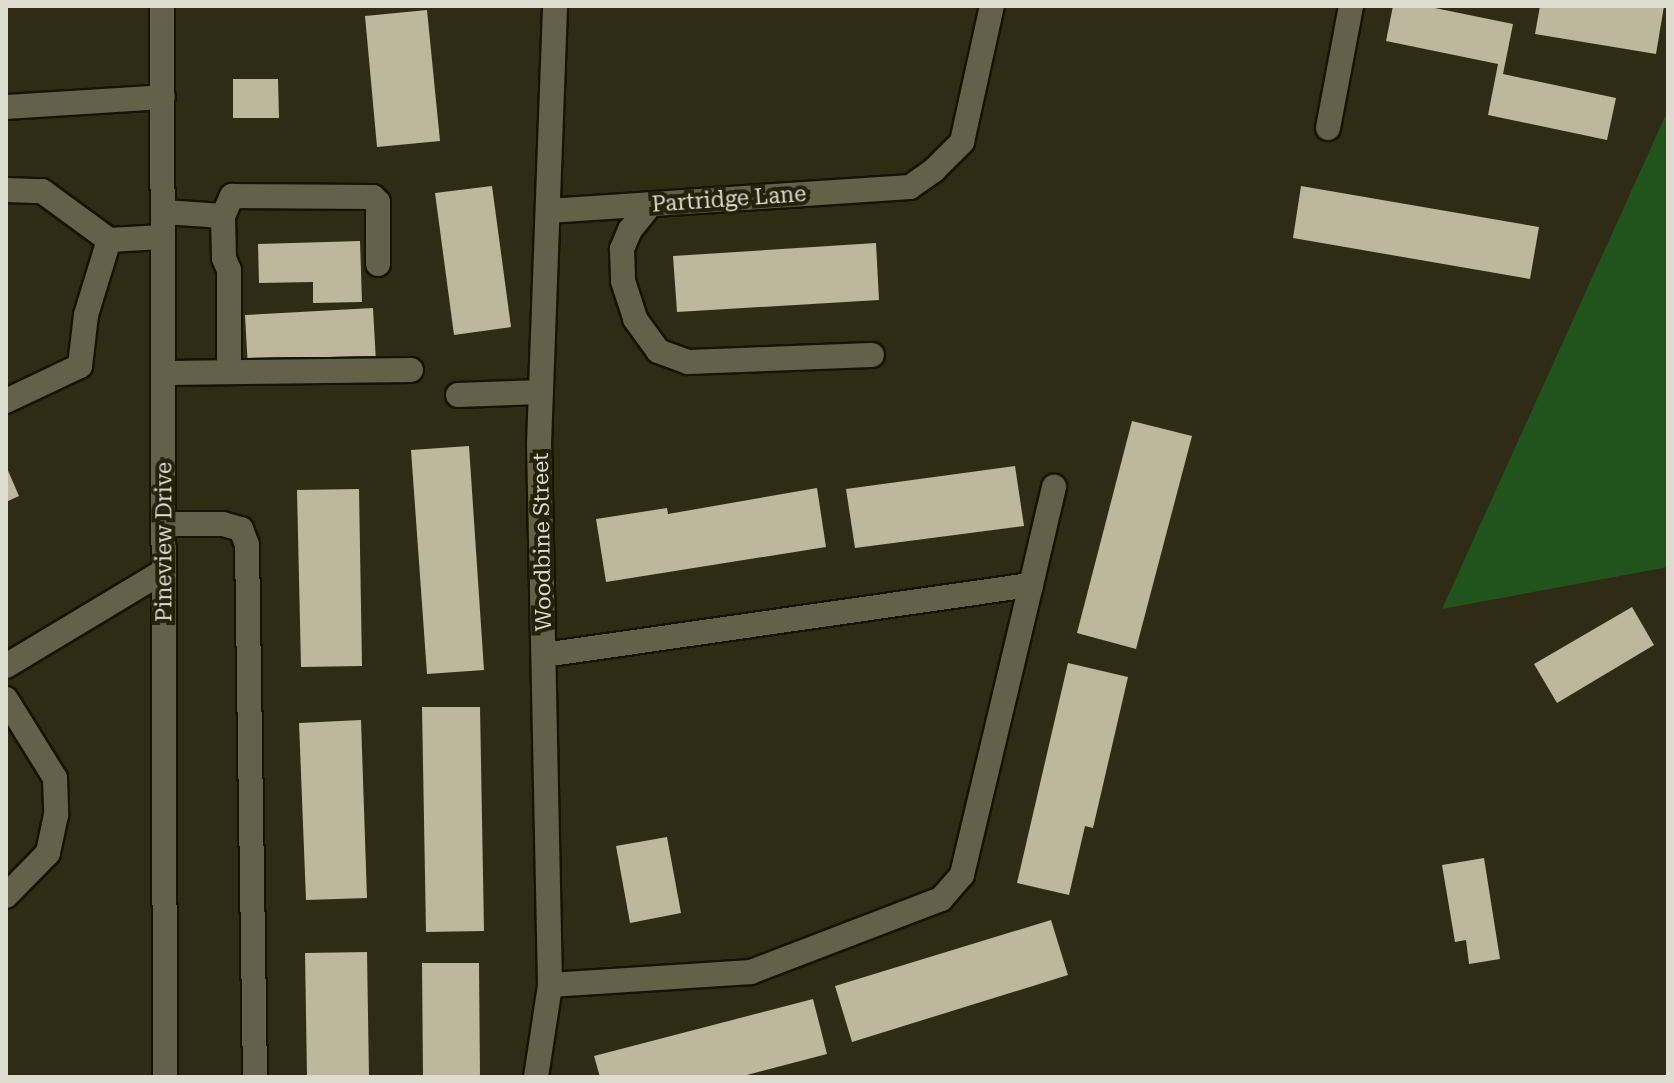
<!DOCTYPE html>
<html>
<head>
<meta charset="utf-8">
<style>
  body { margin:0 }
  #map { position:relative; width:1674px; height:1083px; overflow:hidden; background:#2f2b15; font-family:"Roboto Serif",serif }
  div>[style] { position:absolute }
  .green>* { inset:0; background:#20541c }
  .building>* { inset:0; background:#bcb79d }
  .roads { filter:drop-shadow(2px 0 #171301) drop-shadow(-2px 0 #171301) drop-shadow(0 2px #171301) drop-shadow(0 -2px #171301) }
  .minor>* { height:24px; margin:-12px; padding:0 12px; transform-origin:12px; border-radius:12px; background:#646049 }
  span { translate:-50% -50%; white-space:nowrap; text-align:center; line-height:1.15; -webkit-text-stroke:8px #25210b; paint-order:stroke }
  .street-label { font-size:22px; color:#dedccf }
  .frame { position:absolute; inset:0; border:8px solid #dedccf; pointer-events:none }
</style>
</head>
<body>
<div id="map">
  <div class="green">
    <div style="clip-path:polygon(1668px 110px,1668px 567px,1442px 609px)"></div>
  </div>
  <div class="building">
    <div style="clip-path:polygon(1393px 6px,1425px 6px,1513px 24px,1503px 74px,1616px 98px,1607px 140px,1488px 115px,1498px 64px,1386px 41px)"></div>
    <div style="clip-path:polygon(1540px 6px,1664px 6px,1656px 54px,1535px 34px)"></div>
    <div style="clip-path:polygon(427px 10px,440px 141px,377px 147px,365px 16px)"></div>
    <div style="clip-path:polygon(233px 79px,278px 79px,279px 118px,233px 118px)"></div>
    <div style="clip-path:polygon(492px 186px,511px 327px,454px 335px,435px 193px)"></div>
    <div style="clip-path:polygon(1301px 186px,1539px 227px,1530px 279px,1293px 238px)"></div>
    <div style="clip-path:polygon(360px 241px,362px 302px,313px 303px,313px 282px,259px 283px,258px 244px)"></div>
    <div style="clip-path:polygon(876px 243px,879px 300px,677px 312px,673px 256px)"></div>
    <div style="clip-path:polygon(373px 308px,376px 362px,248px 369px,245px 315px)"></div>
    <div style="clip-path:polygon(1132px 421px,1192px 436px,1136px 649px,1077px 633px)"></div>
    <div style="clip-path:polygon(469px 446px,484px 670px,427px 674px,411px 450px)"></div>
    <div style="clip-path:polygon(6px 466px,19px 496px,6px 502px)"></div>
    <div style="clip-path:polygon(1015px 466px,1024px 526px,855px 548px,846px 489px)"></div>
    <div style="clip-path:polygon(817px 488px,826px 547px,606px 582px,596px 519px,667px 508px,668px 514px)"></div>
    <div style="clip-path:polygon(359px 489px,362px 666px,301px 667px,297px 490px)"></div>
    <div style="clip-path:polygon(1632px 607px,1654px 645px,1557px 703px,1534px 664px)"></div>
    <div style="clip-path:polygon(1068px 663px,1128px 677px,1093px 828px,1085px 826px,1069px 895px,1017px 883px)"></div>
    <div style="clip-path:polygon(422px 707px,480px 707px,484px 931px,426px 932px)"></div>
    <div style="clip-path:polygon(361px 720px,367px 898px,306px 900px,299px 723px)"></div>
    <div style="clip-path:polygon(667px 837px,681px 913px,630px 923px,616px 846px)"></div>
    <div style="clip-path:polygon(1484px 858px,1500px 959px,1469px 964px,1466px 940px,1455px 942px,1442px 865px)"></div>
    <div style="clip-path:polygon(1051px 920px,1068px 975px,852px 1042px,835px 986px)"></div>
    <div style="clip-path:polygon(367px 952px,369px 1077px,307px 1077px,305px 953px)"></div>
    <div style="clip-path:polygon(422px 963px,479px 963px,480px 1077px,423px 1077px)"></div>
    <div style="clip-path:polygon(813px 999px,827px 1054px,739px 1077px,600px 1077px,594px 1056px)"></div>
  </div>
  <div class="roads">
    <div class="minor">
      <div style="left:162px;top:6px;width:1071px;rotate:89.84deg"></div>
      <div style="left:6px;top:107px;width:157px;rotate:-3.6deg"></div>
      <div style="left:1328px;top:128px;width:124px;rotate:-79.3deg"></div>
      <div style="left:6px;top:190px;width:36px;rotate:2deg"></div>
      <div style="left:42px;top:191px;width:83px;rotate:36.2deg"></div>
      <div style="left:109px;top:240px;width:54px;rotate:-3.2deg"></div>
      <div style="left:651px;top:204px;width:33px;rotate:129deg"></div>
      <div style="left:630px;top:230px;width:21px;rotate:113deg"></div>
      <div style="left:622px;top:249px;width:32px;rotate:88deg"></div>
      <div style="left:623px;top:281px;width:40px;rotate:72deg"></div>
      <div style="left:635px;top:319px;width:39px;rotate:54deg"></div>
      <div style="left:658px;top:351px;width:32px;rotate:20deg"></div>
      <div style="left:688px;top:362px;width:184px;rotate:-2.2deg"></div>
      <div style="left:548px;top:211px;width:363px;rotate:-3.8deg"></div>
      <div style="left:910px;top:187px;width:29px;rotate:-35deg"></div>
      <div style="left:934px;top:170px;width:40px;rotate:-45deg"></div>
      <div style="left:962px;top:142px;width:139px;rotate:-77.6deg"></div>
      <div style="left:164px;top:212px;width:59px;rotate:3.9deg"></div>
      <div style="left:229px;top:370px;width:100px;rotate:-90deg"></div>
      <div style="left:229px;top:270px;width:13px;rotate:-113deg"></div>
      <div style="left:224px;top:258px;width:42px;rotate:-91.4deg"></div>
      <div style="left:223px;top:216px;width:22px;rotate:-66deg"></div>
      <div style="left:232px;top:196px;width:141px;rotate:0.4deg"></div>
      <div style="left:373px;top:197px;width:7px;rotate:45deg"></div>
      <div style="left:378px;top:202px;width:62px;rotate:90deg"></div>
      <div style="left:164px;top:373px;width:247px;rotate:-0.7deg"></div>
      <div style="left:458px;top:395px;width:83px;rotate:-2.1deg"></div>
      <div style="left:6px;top:401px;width:82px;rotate:-25.3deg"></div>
      <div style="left:80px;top:366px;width:51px;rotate:-83.3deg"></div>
      <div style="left:86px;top:315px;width:78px;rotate:-73deg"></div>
      <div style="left:164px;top:524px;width:59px"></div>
      <div style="left:223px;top:524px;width:19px;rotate:16deg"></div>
      <div style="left:241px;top:529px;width:17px;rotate:69deg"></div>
      <div style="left:247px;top:545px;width:532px;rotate:89.14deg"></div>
      <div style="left:1031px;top:585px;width:101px;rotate:-76.8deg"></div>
      <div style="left:544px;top:655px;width:492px;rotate:-8.2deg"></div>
      <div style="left:1031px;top:585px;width:298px;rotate:103.4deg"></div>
      <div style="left:962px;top:875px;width:32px;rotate:131deg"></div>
      <div style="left:941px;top:899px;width:204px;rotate:159deg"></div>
      <div style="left:751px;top:972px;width:201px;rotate:176.3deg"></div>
      <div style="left:6px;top:666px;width:184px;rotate:-31deg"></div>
      <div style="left:6px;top:699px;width:93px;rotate:58.2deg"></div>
      <div style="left:55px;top:778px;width:37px;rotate:88deg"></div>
      <div style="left:56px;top:815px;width:39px;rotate:102deg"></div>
      <div style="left:48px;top:853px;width:60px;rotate:134.3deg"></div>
      <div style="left:536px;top:1077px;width:93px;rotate:-81.3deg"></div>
      <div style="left:550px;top:985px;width:541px;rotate:-91.16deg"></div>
      <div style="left:539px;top:444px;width:438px;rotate:-87.9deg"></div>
    </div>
  </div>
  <div class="street-label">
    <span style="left:729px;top:199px;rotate:-4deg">Partridge Lane</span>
    <span style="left:164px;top:542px;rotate:-90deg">Pineview Drive</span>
    <span style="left:542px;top:542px;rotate:-91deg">Woodbine Street</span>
  </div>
  <div class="frame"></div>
</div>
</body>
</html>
